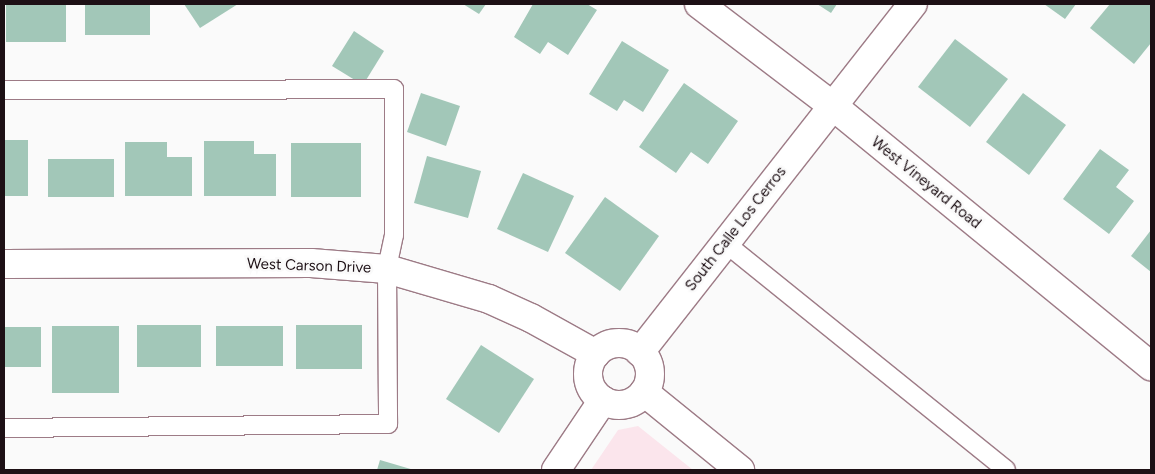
<!DOCTYPE html>
<html>
<head>
<meta charset="utf-8">
<style>
  body { margin:0 }
  #map { position:relative; width:1155px; height:474px; overflow:hidden; background:#fafafa; font-family:Figtree,sans-serif }
  div>[style] { position:absolute }
  .green>* { inset:0; background:#fbe5ec }
  .building>* { inset:0; background:#a2c7b8 }
  .roads { filter:drop-shadow(1px 0 #9d7b86) drop-shadow(-1px 0 #9d7b86) drop-shadow(0 1px #9d7b86) drop-shadow(0 -1px #9d7b86) }
  .lane>* { height:18px; margin:-9px; padding:0 9px; transform-origin:9px; border-radius:9px; background:#fff }
  .street>* { height:28px; margin:-14px; padding:0 14px; transform-origin:14px; border-radius:14px; background:#fff }
  .street>.ring { margin:-14px; padding:0; box-sizing:content-box; background:none; border:28px solid #fff; border-radius:50% }
  span { translate:-50% -50%; white-space:nowrap; text-align:center; line-height:1.15; -webkit-text-stroke:5px #fafafa; paint-order:stroke }
  .street-label { font-size:15px; color:#1d1015 }
  .frame { position:absolute; inset:0; border:5px solid #1d1015; pointer-events:none }
</style>
</head>
<body>
<div id="map">
  <div class="green">
    <div style="clip-path:polygon(638px 426px,693px 470px,591px 470px,618px 430px)"></div>
  </div>
  <div class="building">
    <div style="clip-path:polygon(6px 4px,66px 4px,66px 42px,6px 42px)"></div>
    <div style="clip-path:polygon(85px 4px,150px 4px,150px 35px,85px 35px)"></div>
    <div style="clip-path:polygon(184px 4px,238px 4px,200px 28px)"></div>
    <div style="clip-path:polygon(463px 4px,486px 4px,479px 14px)"></div>
    <div style="clip-path:polygon(533px 4px,587px 4px,597px 10px,568px 55px,548px 42px,540px 54px,514px 37px)"></div>
    <div style="clip-path:polygon(817px 4px,837px 4px,831px 13px)"></div>
    <div style="clip-path:polygon(1044px 4px,1076px 4px,1065px 19px)"></div>
    <div style="clip-path:polygon(1110px 4px,1151px 4px,1151px 43px,1134px 64px,1090px 28px)"></div>
    <div style="clip-path:polygon(354px 31px,384px 51px,363px 85px,332px 66px)"></div>
    <div style="clip-path:polygon(955px 39px,1008px 79px,970px 127px,918px 87px)"></div>
    <div style="clip-path:polygon(622px 41px,669px 70px,643px 112px,624px 100px,617px 111px,589px 94px)"></div>
    <div style="clip-path:polygon(684px 83px,738px 121px,708px 164px,691px 152px,676px 173px,639px 147px)"></div>
    <div style="clip-path:polygon(421px 93px,460px 106px,446px 146px,407px 132px)"></div>
    <div style="clip-path:polygon(1023px 93px,1066px 125px,1029px 175px,986px 142px)"></div>
    <div style="clip-path:polygon(4px 140px,28px 140px,28px 196px,4px 196px)"></div>
    <div style="clip-path:polygon(204px 141px,254px 141px,254px 154px,276px 154px,276px 196px,204px 196px)"></div>
    <div style="clip-path:polygon(125px 142px,167px 142px,167px 157px,192px 157px,192px 196px,125px 196px)"></div>
    <div style="clip-path:polygon(291px 143px,361px 143px,361px 197px,291px 197px)"></div>
    <div style="clip-path:polygon(1100px 149px,1129px 170px,1116px 187px,1134px 201px,1109px 234px,1063px 199px)"></div>
    <div style="clip-path:polygon(427px 156px,481px 171px,468px 218px,414px 203px)"></div>
    <div style="clip-path:polygon(48px 159px,114px 159px,114px 197px,48px 197px)"></div>
    <div style="clip-path:polygon(523px 173px,574px 196px,548px 252px,497px 229px)"></div>
    <div style="clip-path:polygon(605px 197px,659px 236px,620px 291px,565px 253px)"></div>
    <div style="clip-path:polygon(1151px 230px,1151px 272px,1131px 256px)"></div>
    <div style="clip-path:polygon(137px 325px,201px 325px,201px 367px,137px 367px)"></div>
    <div style="clip-path:polygon(296px 325px,362px 325px,362px 369px,296px 369px)"></div>
    <div style="clip-path:polygon(52px 326px,119px 326px,119px 393px,52px 393px)"></div>
    <div style="clip-path:polygon(216px 326px,283px 326px,283px 366px,216px 366px)"></div>
    <div style="clip-path:polygon(4px 327px,41px 327px,41px 367px,4px 367px)"></div>
    <div style="clip-path:polygon(481px 345px,534px 379px,499px 433px,446px 399px)"></div>
    <div style="clip-path:polygon(380px 460px,414px 470px,377px 470px)"></div>
  </div>
  <div class="roads">
    <div class="lane">
      <div style="left:4px;top:90px;width:390px;rotate:-0.1deg"></div>
      <div style="left:394px;top:89px;width:146px;rotate:90deg"></div>
      <div style="left:394px;top:235px;width:35px;rotate:102deg"></div>
      <div style="left:387px;top:269px;width:155px;rotate:89.6deg"></div>
      <div style="left:388px;top:424px;width:384px;rotate:179.4deg"></div>
      <div style="left:725px;top:243px;width:361px;rotate:38.9deg"></div>
    </div>
    <div class="street">
      <div style="left:699px;top:4px;width:168px;rotate:37.3deg"></div>
      <div style="left:833px;top:106px;width:411px;rotate:39.3deg"></div>
      <div style="left:4px;top:264px;width:307px;rotate:-0.2deg"></div>
      <div style="left:311px;top:263px;width:76px;rotate:4.5deg"></div>
      <div style="left:387px;top:269px;width:106px;rotate:16.4deg"></div>
      <div style="left:489px;top:299px;width:46px;rotate:24.3deg"></div>
      <div style="left:531px;top:318px;width:74px;rotate:29deg"></div>
      <div class="ring" style="left:588px;top:343px;width:34px;height:34px"></div>
      <div style="left:640px;top:352px;width:442px;rotate:-51.9deg"></div>
      <div style="left:644px;top:392px;width:124px;rotate:39.1deg"></div>
      <div style="left:556px;top:470px;width:84px;rotate:-56.1deg"></div>
    </div>
  </div>
  <div class="street-label">
    <span style="left:926px;top:183px;rotate:39deg">West Vineyard Road</span>
    <span style="left:736px;top:229px;rotate:-52deg">South Calle Los Cerros</span>
    <span style="left:309px;top:266px;rotate:2deg">West Carson Drive</span>
  </div>
  <div class="frame"></div>
</div>
</body>
</html>
